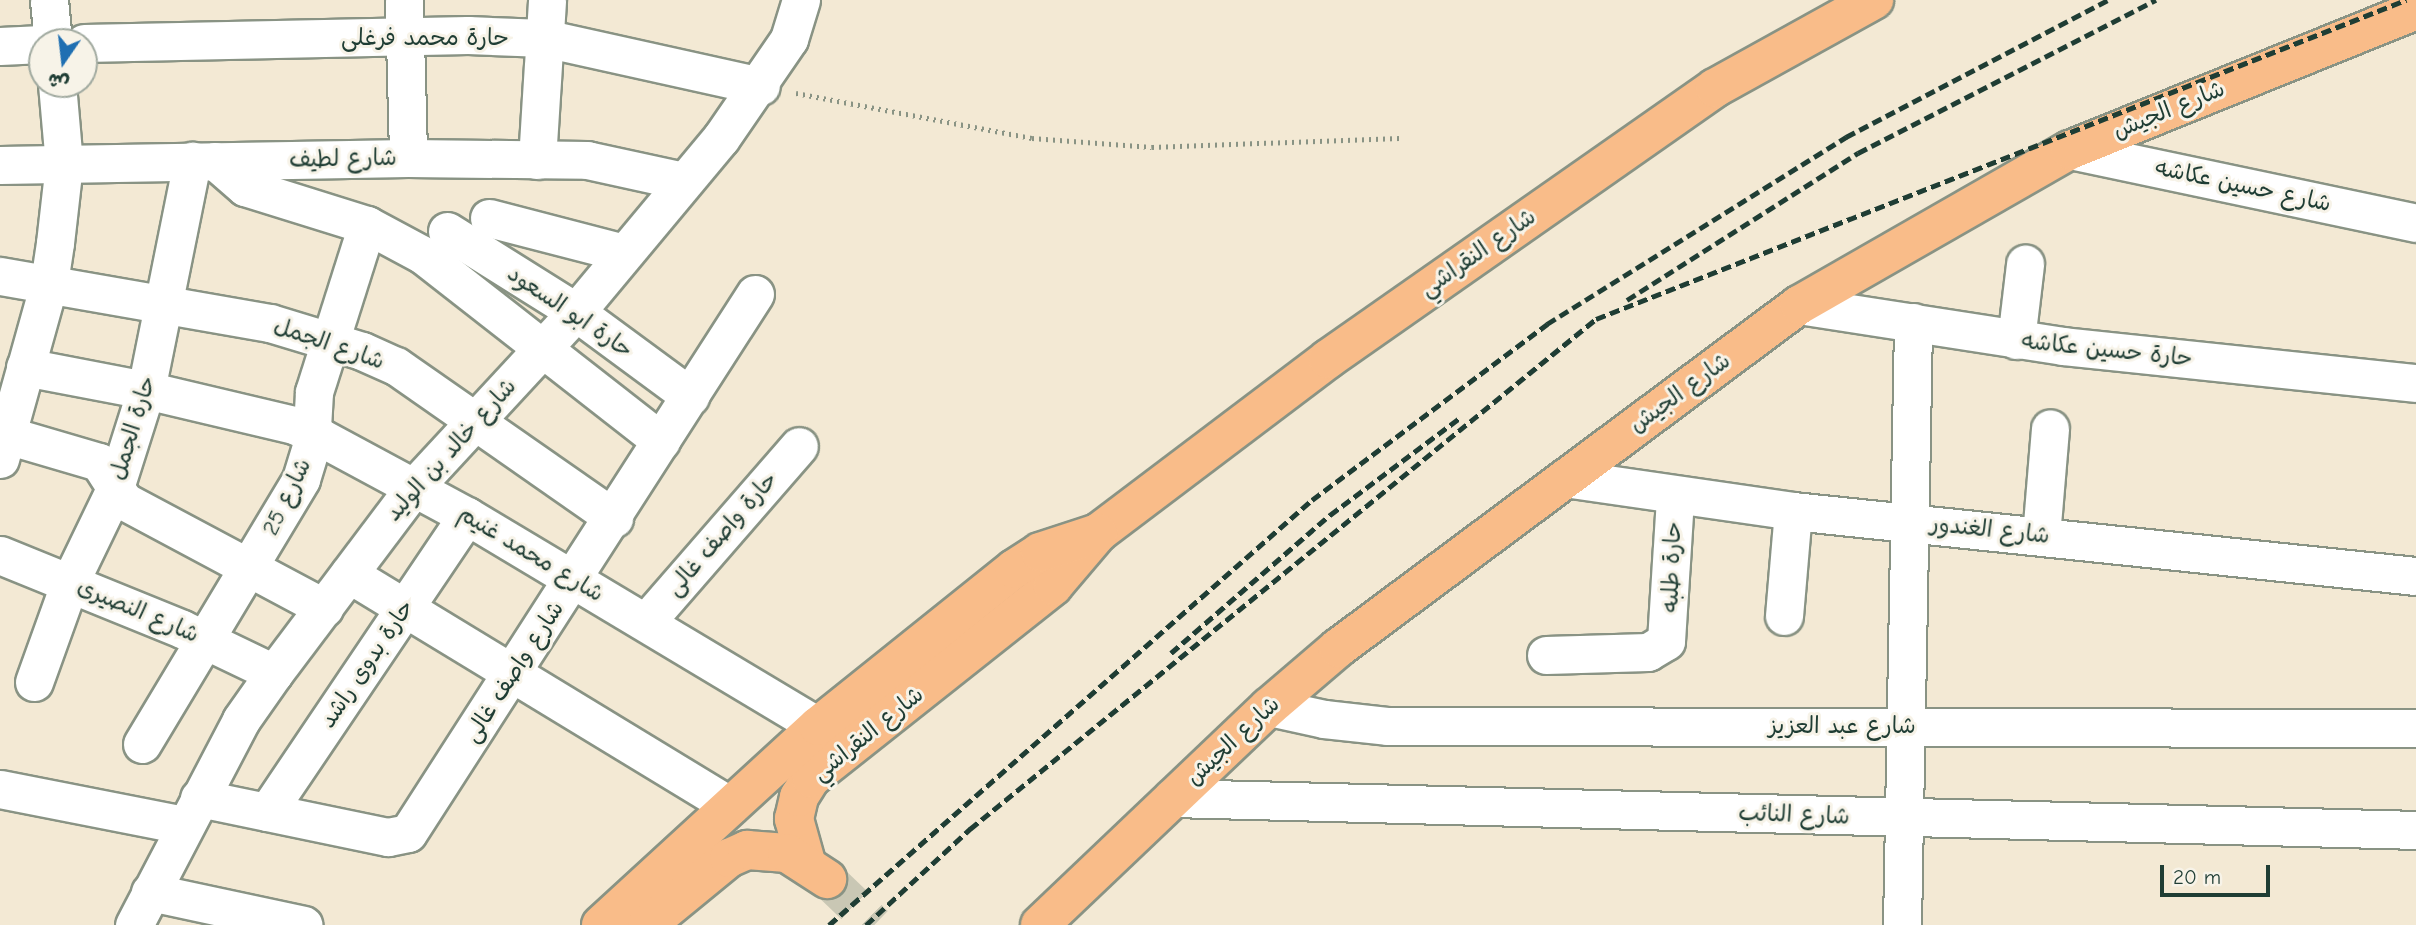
<!DOCTYPE html>
<html>
<head>
<meta charset="utf-8">
<style>
  body { margin:0 }
  #map { position:relative; width:2416px; height:925px; overflow:hidden; background:#f3e9d4; font-family:"Comic Neue","Playpen Sans Arabic",sans-serif }
  div>[style] { position:absolute }
  .primary-tunnel>* { height:38px; margin-top:-19px; transform-origin:0; background:repeating-linear-gradient(90deg,#c9c7b4 0 38px,transparent 0 57px) }
  .path>* { height:4.5px; margin-top:-2.25px; transform-origin:0; background:repeating-linear-gradient(90deg,#899384 0 2px,transparent 0 7px) }
  .roads { filter:drop-shadow(2px 0 #899384) drop-shadow(-2px 0 #899384) drop-shadow(0 2px #899384) drop-shadow(0 -2px #899384) }
  .minor>* { height:37px; margin:-18.5px; padding:0 18.5px; transform-origin:18.5px; border-radius:18.5px; background:#fff }
  .primary>* { height:38px; margin:-19px; padding:0 19px; transform-origin:19px; border-radius:19px; background:#f9bc89 }
  .rail>* { height:5px; margin-top:-2.5px; transform-origin:0; background:repeating-linear-gradient(90deg,#1f3d34 0 10px,transparent 0 15px) }
  span { translate:-50% -50%; white-space:nowrap; text-align:center; line-height:1.15; -webkit-text-stroke:6px #f7f3e8; paint-order:stroke }
  .street-label { font-size:23px; color:#1f3d34 }
  .north { position:absolute; left:28px; top:28px; width:70px; height:70px; box-sizing:border-box; background:#f7f3e8; border:2px solid #a1aaa0; border-radius:50%; rotate:194deg; font-size:19px; font-weight:700; line-height:28px; text-align:center; color:#1f3d34 }
  .north::after { content:''; display:block; margin:auto; width:24px; height:32px; background:#1f6fb2; clip-path:polygon(50% 0,100% 100%,50% 72%,0 100%) }
  .scale { position:absolute; left:2160px; top:865px; width:110px; height:32px; box-sizing:border-box; border:4px solid #1f3d34; border-top:0; padding-left:9px; font-size:21px; line-height:24px; white-space:nowrap; color:#1f3d34; -webkit-text-stroke:5px #f7f3e8; paint-order:stroke }
</style>
</head>
<body>
<div id="map">
  <div class="primary-tunnel">
    <div style="left:827px;top:879px;width:66px;rotate:43.8deg"></div>
  </div>
  <div class="path">
    <div style="left:796px;top:93px;width:240px;rotate:10.8deg"></div>
    <div style="left:1032px;top:138px;width:120px;rotate:4.3deg"></div>
    <div style="left:1152px;top:147px;width:248px;rotate:-2.1deg"></div>
  </div>
  <div class="roads">
    <div class="minor">
      <div style="left:49px;top:0;width:42px;rotate:84.6deg"></div>
      <div style="left:404px;top:0;width:158px;rotate:88.5deg"></div>
      <div style="left:84px;top:43px;width:384px;rotate:-1.2deg"></div>
      <div style="left:468px;top:35px;width:76px;rotate:2.3deg"></div>
      <div style="left:544px;top:38px;width:222px;rotate:12.5deg"></div>
      <div style="left:0;top:46px;width:42px;rotate:-2.7deg"></div>
      <div style="left:2070px;top:150px;width:354px;rotate:11.9deg"></div>
      <div style="left:537px;top:160px;width:160px;rotate:-86.4deg"></div>
      <div style="left:215px;top:161px;width:40px;rotate:41deg"></div>
      <div style="left:245px;top:187px;width:128px;rotate:17.3deg"></div>
      <div style="left:367px;top:225px;width:64px;rotate:28.2deg"></div>
      <div style="left:423px;top:255px;width:302px;rotate:38deg"></div>
      <div style="left:0;top:165px;width:408px;rotate:-1deg"></div>
      <div style="left:408px;top:158px;width:179px;rotate:0.6deg"></div>
      <div style="left:587px;top:160px;width:98px;rotate:12.3deg"></div>
      <div style="left:489px;top:218px;width:139px;rotate:14.5deg"></div>
      <div style="left:447px;top:231px;width:152px;rotate:32.1deg"></div>
      <div style="left:576px;top:312px;width:142px;rotate:36.4deg"></div>
      <div style="left:0;top:276px;width:274px;rotate:9.9deg"></div>
      <div style="left:270px;top:323px;width:96px;rotate:16.9deg"></div>
      <div style="left:362px;top:351px;width:37px;rotate:24deg"></div>
      <div style="left:396px;top:366px;width:266px;rotate:34.9deg"></div>
      <div style="left:1799px;top:305px;width:267px;rotate:8.8deg"></div>
      <div style="left:2063px;top:346px;width:355px;rotate:6deg"></div>
      <div style="left:2016px;top:340px;width:77px;rotate:-83.2deg"></div>
      <div style="left:25px;top:367px;width:123px;rotate:10.8deg"></div>
      <div style="left:146px;top:390px;width:152px;rotate:13.3deg"></div>
      <div style="left:294px;top:425px;width:29px;rotate:25deg"></div>
      <div style="left:320px;top:437px;width:167px;rotate:28.3deg"></div>
      <div style="left:467px;top:516px;width:409px;rotate:30.9deg"></div>
      <div style="left:0;top:433px;width:103px;rotate:16.3deg"></div>
      <div style="left:99px;top:462px;width:46px;rotate:57.3deg"></div>
      <div style="left:124px;top:501px;width:227px;rotate:28.1deg"></div>
      <div style="left:0;top:459px;width:183px;rotate:-74.4deg"></div>
      <div style="left:49px;top:283px;width:40px;rotate:-81.5deg"></div>
      <div style="left:55px;top:243px;width:80px;rotate:-83.5deg"></div>
      <div style="left:64px;top:164px;width:80px;rotate:-95deg"></div>
      <div style="left:1565px;top:478px;width:230px;rotate:8.2deg"></div>
      <div style="left:1793px;top:511px;width:626px;rotate:5.96deg"></div>
      <div style="left:2041px;top:536px;width:108px;rotate:-85.2deg"></div>
      <div style="left:0;top:555px;width:196px;rotate:22.1deg"></div>
      <div style="left:182px;top:629px;width:102px;rotate:25.6deg"></div>
      <div style="left:349px;top:574px;width:446px;rotate:31.3deg"></div>
      <div style="left:1784px;top:616px;width:105px;rotate:-85.1deg"></div>
      <div style="left:646px;top:622px;width:233px;rotate:-49deg"></div>
      <div style="left:1546px;top:655px;width:102px;rotate:-1.7deg"></div>
      <div style="left:1648px;top:652px;width:21px;rotate:-31deg"></div>
      <div style="left:1666px;top:641px;width:145px;rotate:-86.4deg"></div>
      <div style="left:34px;top:682px;width:106px;rotate:-70.2deg"></div>
      <div style="left:70px;top:582px;width:101px;rotate:-64.2deg"></div>
      <div style="left:114px;top:491px;width:106px;rotate:-72.4deg"></div>
      <div style="left:146px;top:390px;width:234px;rotate:-78.6deg"></div>
      <div style="left:1269px;top:707px;width:56px;rotate:12.3deg"></div>
      <div style="left:1324px;top:719px;width:63px;rotate:6.3deg"></div>
      <div style="left:1387px;top:726px;width:1029px;rotate:0.11deg"></div>
      <div style="left:142px;top:744px;width:309px;rotate:-59deg"></div>
      <div style="left:301px;top:479px;width:34px;rotate:-73deg"></div>
      <div style="left:311px;top:446px;width:54px;rotate:-86.8deg"></div>
      <div style="left:314px;top:392px;width:175px;rotate:-72.4deg"></div>
      <div style="left:0;top:789px;width:187px;rotate:11.1deg"></div>
      <div style="left:199px;top:798px;width:193px;rotate:11.7deg"></div>
      <div style="left:388px;top:837px;width:20px;rotate:-11deg"></div>
      <div style="left:408px;top:833px;width:641px;rotate:-57.23deg"></div>
      <div style="left:1172px;top:798px;width:1244px;rotate:1.47deg"></div>
      <div style="left:267px;top:812px;width:357px;rotate:-56deg"></div>
      <div style="left:150px;top:892px;width:157px;rotate:12.1deg"></div>
      <div style="left:134px;top:925px;width:231px;rotate:-62.4deg"></div>
      <div style="left:241px;top:720px;width:57px;rotate:-54.9deg"></div>
      <div style="left:274px;top:673px;width:234px;rotate:-53deg"></div>
      <div style="left:415px;top:486px;width:237px;rotate:-47.2deg"></div>
      <div style="left:576px;top:312px;width:226px;rotate:-50.2deg"></div>
      <div style="left:721px;top:138px;width:120px;rotate:-55.5deg"></div>
      <div style="left:789px;top:39px;width:41px;rotate:-72.9deg"></div>
      <div style="left:1902px;top:925px;width:603px;rotate:-88.95deg"></div>
    </div>
    <div class="primary">
      <div style="left:806px;top:862px;width:45px;rotate:-105.6deg"></div>
      <div style="left:794px;top:819px;width:23px;rotate:-77deg"></div>
      <div style="left:799px;top:797px;width:22px;rotate:-58deg"></div>
      <div style="left:811px;top:778px;width:309px;rotate:-38.4deg"></div>
      <div style="left:1053px;top:586px;width:70px;rotate:-49.7deg"></div>
      <div style="left:1098px;top:533px;width:288px;rotate:-37.1deg"></div>
      <div style="left:1328px;top:359px;width:472px;rotate:-35deg"></div>
      <div style="left:1715px;top:88px;width:182px;rotate:-29deg"></div>
      <div style="left:601px;top:925px;width:294px;rotate:-42.5deg"></div>
      <div style="left:818px;top:726px;width:251px;rotate:-38.7deg"></div>
      <div style="left:1014px;top:569px;width:31px;rotate:-33deg"></div>
      <div style="left:1040px;top:552px;width:61px;rotate:-18.1deg"></div>
      <div style="left:647px;top:925px;width:106px;rotate:-39.3deg"></div>
      <div style="left:729px;top:858px;width:20px;rotate:-24deg"></div>
      <div style="left:747px;top:850px;width:40px;rotate:4.3deg"></div>
      <div style="left:787px;top:853px;width:48px;rotate:33deg"></div>
      <div style="left:1040px;top:925px;width:316px;rotate:-43.6deg"></div>
      <div style="left:1269px;top:707px;width:91px;rotate:-40.5deg"></div>
      <div style="left:1338px;top:648px;width:575px;rotate:-36.65deg"></div>
      <div style="left:1799px;top:305px;width:312px;rotate:-29.8deg"></div>
      <div style="left:2070px;top:150px;width:373px;rotate:-22deg"></div>
    </div>
  </div>
  <div class="rail">
    <div style="left:1627px;top:300px;width:274px;rotate:-32.5deg"></div>
    <div style="left:1858px;top:153px;width:335px;rotate:-27.2deg"></div>
    <div style="left:1171px;top:653px;width:211px;rotate:-41deg"></div>
    <div style="left:1330px;top:515px;width:164px;rotate:-36.8deg"></div>
    <div style="left:829px;top:925px;width:643px;rotate:-41.35deg"></div>
    <div style="left:1312px;top:500px;width:294px;rotate:-36.8deg"></div>
    <div style="left:1547px;top:324px;width:353px;rotate:-32deg"></div>
    <div style="left:1846px;top:137px;width:296px;rotate:-27.6deg"></div>
    <div style="left:866px;top:925px;width:142px;rotate:-42.7deg"></div>
    <div style="left:970px;top:829px;width:807px;rotate:-39.17deg"></div>
    <div style="left:1596px;top:319px;width:871px;rotate:-21.5deg"></div>
  </div>
  <div class="street-label">
    <span style="left:425px;top:38px">حارة محمد فرغلى</span>
    <span style="left:2169px;top:110px;rotate:-22deg">شارع الجيش</span>
    <span style="left:343px;top:159px;rotate:-1deg">شارع لطيف</span>
    <span style="left:2243px;top:186px;rotate:12deg">شارع حسين عكاشه</span>
    <span style="left:1478px;top:253px;rotate:-35deg">شارع النقراشي</span>
    <span style="left:570px;top:312px;rotate:34deg">حارة ابو السعود</span>
    <span style="left:329px;top:344px;rotate:19deg">شارع الجمل</span>
    <span style="left:2107px;top:350px;rotate:6deg">حارة حسين عكاشه</span>
    <span style="left:1680px;top:393px;rotate:-36deg">شارع الجيش</span>
    <span style="left:133px;top:428px;rotate:-73deg">حارة الجمل</span>
    <span style="left:451px;top:450px;rotate:-48deg">شارع خالد بن الوليد</span>
    <span style="left:287px;top:497px;rotate:-64deg">شارع 25</span>
    <span style="left:1990px;top:530px;rotate:6deg">شارع الغندور</span>
    <span style="left:722px;top:534px;rotate:-49deg">حارة واصف غالى</span>
    <span style="left:531px;top:554px;rotate:31deg">شارع محمد غنيم</span>
    <span style="left:1672px;top:567px;rotate:-88deg">حارة طلبه</span>
    <span style="left:138px;top:611px;rotate:23deg">شارع النصيرى</span>
    <span style="left:367px;top:664px;rotate:-56deg">حارة بدوى راشد</span>
    <span style="left:514px;top:672px;rotate:-57deg">شارع واصف غالى</span>
    <span style="left:1842px;top:726px">شارع عبد العزيز</span>
    <span style="left:868px;top:734px;rotate:-39deg">شارع النقراشي</span>
    <span style="left:1233px;top:741px;rotate:-43deg">شارع الجيش</span>
    <span style="left:1794px;top:815px;rotate:2deg">شارع النائب</span>
  </div>
  <div class="north">ش</div>
  <div class="scale">20 m</div>
</div>
</body>
</html>
